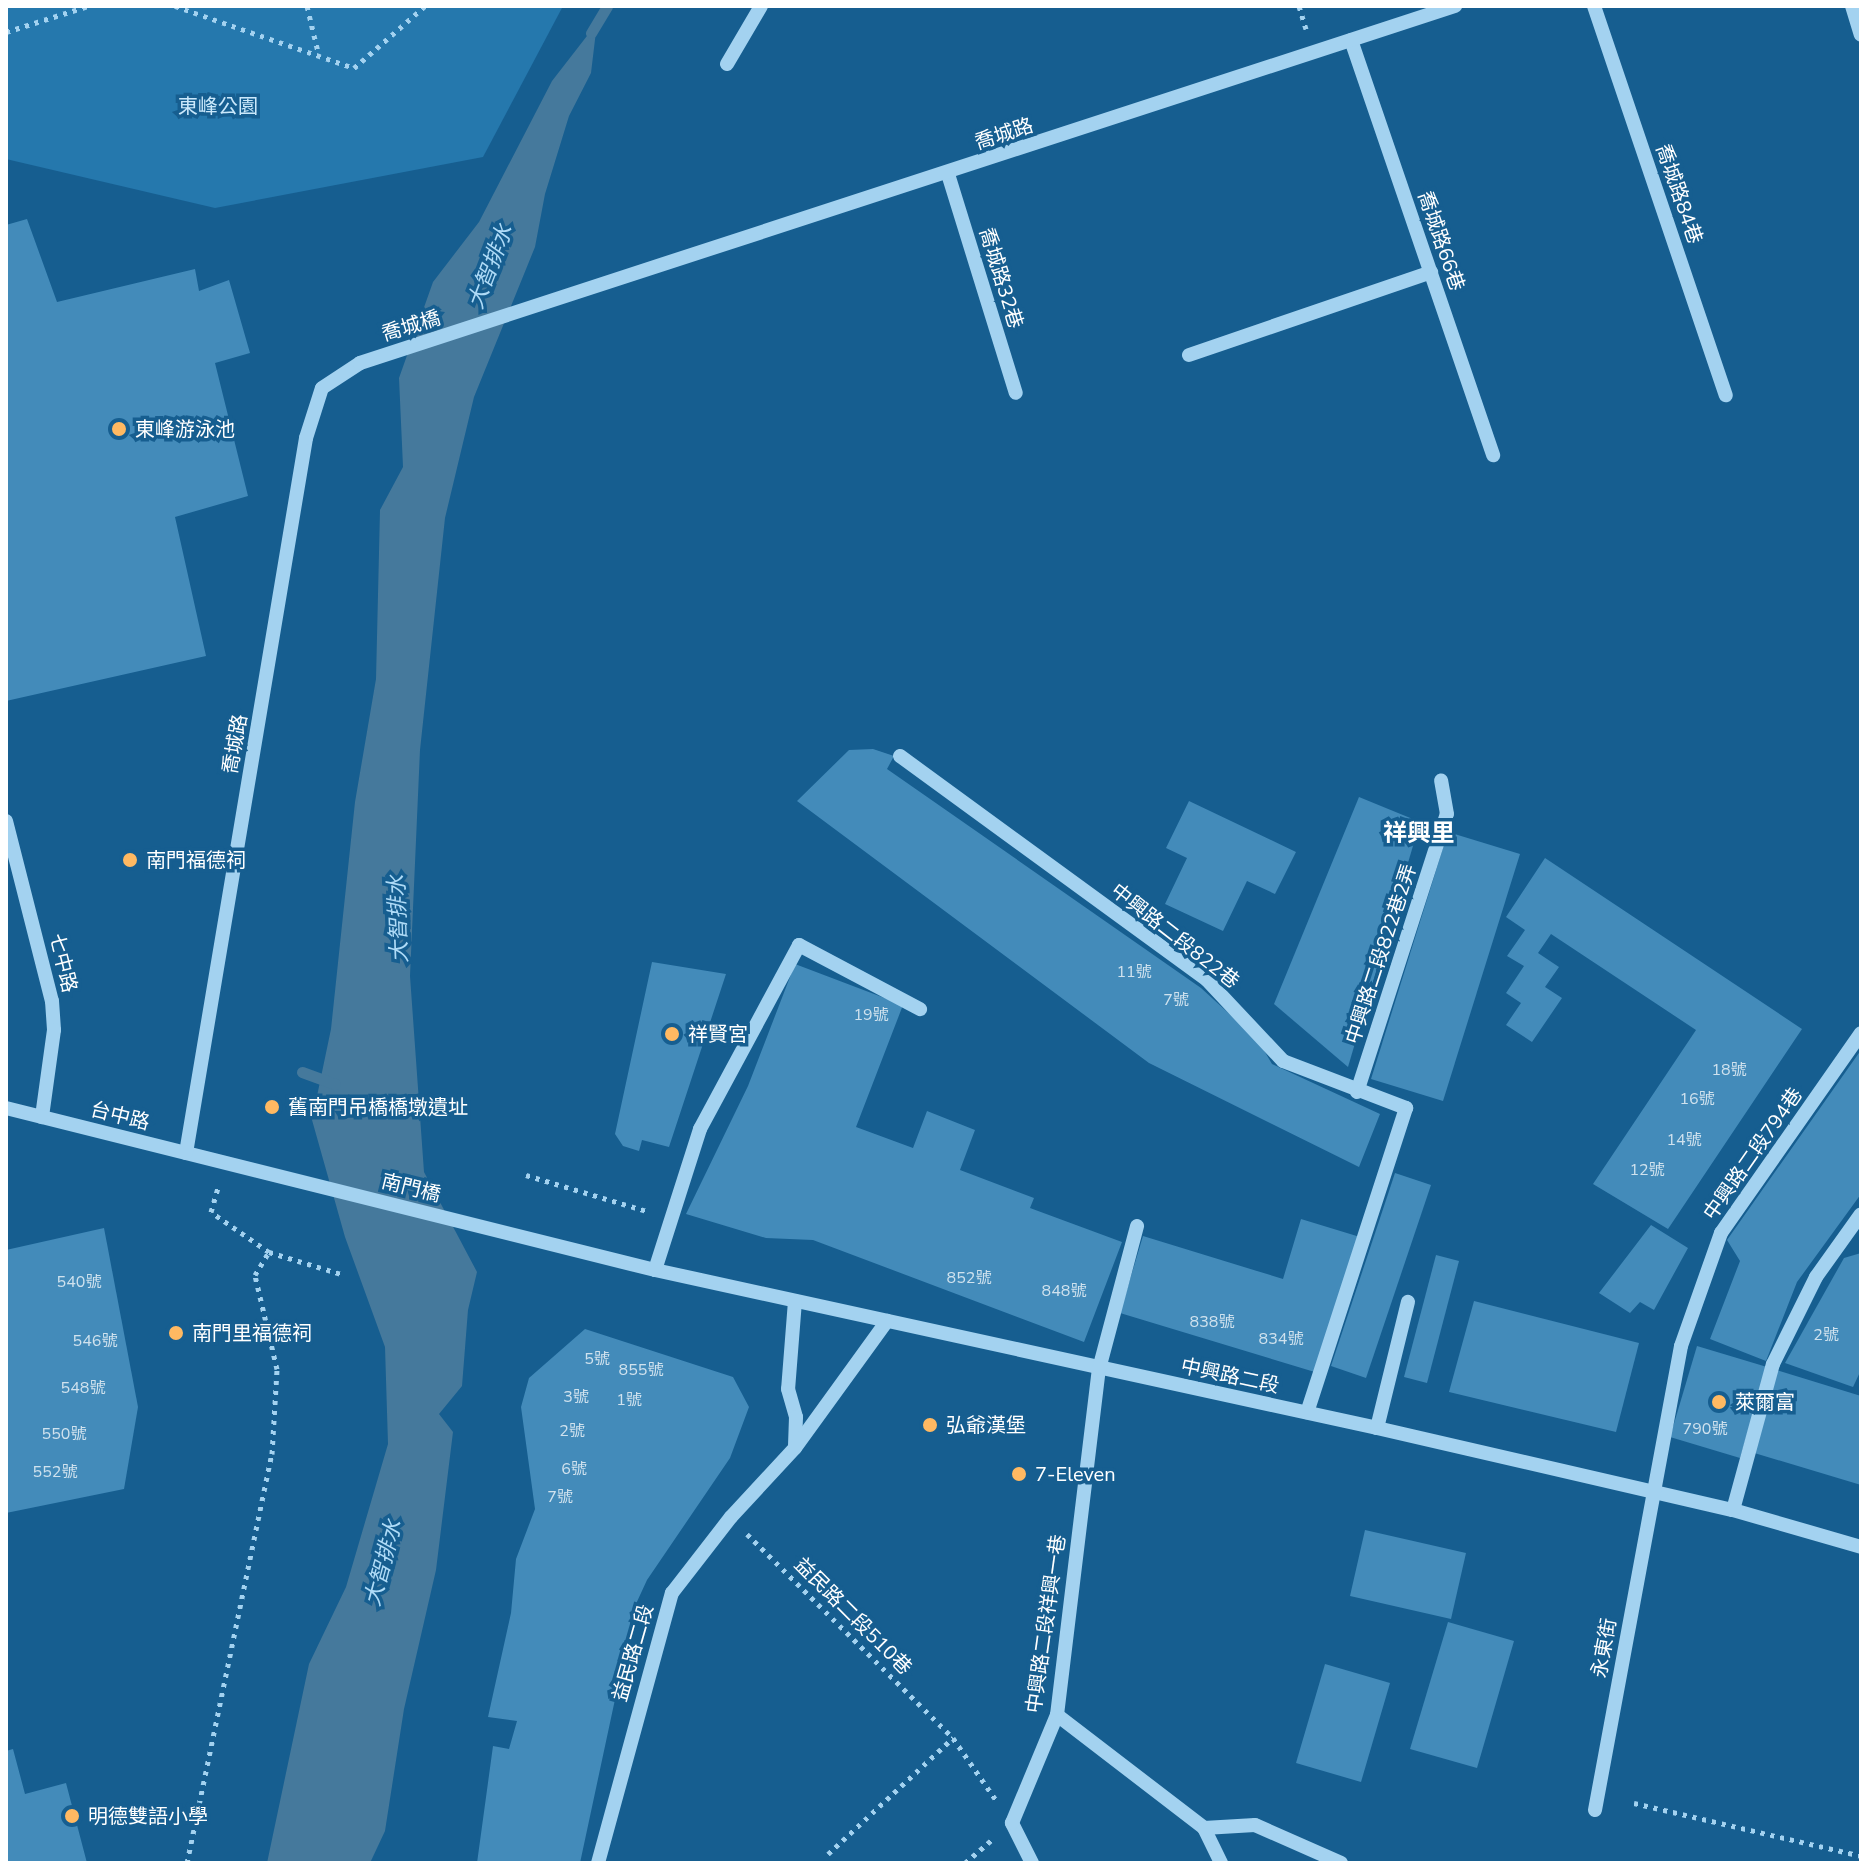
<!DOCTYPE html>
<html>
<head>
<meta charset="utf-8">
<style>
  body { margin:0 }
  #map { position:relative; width:1867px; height:1869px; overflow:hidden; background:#165e90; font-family:"Nunito Sans","Noto Sans TC",sans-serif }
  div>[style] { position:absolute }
  .green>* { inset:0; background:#2578ad }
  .water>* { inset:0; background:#45799c }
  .stream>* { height:11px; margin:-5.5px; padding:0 5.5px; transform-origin:5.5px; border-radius:5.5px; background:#45799c }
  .building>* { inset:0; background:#438bba }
  .path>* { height:5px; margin-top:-2.5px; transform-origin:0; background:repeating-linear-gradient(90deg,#a3d2f0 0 4px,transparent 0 10px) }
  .minor>* { height:14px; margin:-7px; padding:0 7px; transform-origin:7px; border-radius:7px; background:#a3d2f0 }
  .dots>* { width:22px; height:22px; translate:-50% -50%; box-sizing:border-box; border:4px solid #165e90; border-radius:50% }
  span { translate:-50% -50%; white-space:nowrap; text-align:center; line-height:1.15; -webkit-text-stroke:7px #165e90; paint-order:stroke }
  .number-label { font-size:16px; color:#d0e2ee }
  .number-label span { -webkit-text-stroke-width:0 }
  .park-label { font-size:20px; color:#cae8fb }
  .street-label { font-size:20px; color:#fff }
  .poi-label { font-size:20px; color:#fff }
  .left { translate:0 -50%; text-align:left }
  .water-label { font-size:22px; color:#afdbf7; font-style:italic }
  .quarter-label { font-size:24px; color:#fff; font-weight:700 }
  .frame { position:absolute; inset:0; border:8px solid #fff; pointer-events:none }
</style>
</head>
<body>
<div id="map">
  <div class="green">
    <div style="clip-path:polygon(6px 6px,563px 6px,483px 157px,215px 208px,6px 159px)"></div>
  </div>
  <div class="water">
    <div style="clip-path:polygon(597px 23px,591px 73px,569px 116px,545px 194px,535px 247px,474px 397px,445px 518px,420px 750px,410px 976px,424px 1172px,477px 1272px,468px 1310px,462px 1386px,439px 1414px,453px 1432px,436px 1570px,404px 1709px,385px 1831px,370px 1863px,267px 1863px,309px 1664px,346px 1587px,388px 1444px,385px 1347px,345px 1237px,312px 1120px,331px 1029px,355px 802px,376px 679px,380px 510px,403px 467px,399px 378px,433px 282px,479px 222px,552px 81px)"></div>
  </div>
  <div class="stream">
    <div style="left:591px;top:33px;width:31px;rotate:-59deg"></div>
    <div style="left:302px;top:1072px;width:35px;rotate:20deg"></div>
  </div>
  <div class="building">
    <div style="clip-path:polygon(27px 219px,57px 302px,195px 269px,199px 291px,229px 280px,250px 353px,215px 363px,248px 496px,175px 517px,206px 656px,6px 701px,6px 225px)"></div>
    <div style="clip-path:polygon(873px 749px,894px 756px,887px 769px,1201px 988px,1258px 1040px,1272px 1064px,1380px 1114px,1359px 1167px,1149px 1063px,797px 801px,849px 750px)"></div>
    <div style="clip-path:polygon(1359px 797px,1420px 822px,1348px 1067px,1274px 1004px)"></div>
    <div style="clip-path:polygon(1189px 801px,1296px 852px,1275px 894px,1247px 881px,1223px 931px,1165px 904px,1187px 858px,1166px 848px)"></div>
    <div style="clip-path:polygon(1448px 832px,1520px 854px,1443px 1101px,1371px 1079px)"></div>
    <div style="clip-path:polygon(1545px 858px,1802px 1029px,1668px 1229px,1593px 1184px,1696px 1030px,1551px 934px,1538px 953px,1559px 967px,1545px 987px,1562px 998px,1532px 1042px,1506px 1025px,1521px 1003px,1506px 993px,1524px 966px,1507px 956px,1525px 930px,1506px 917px)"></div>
    <div style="clip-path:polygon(652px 962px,726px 974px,669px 1147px,642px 1140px,639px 1151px,623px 1146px,615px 1134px)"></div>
    <div style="clip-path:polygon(795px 964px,903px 1005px,856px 1127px,913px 1148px,927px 1111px,975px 1130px,960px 1170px,1034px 1198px,1030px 1208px,1122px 1242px,1084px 1342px,813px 1240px,766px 1238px,686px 1214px,748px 1086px)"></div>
    <div style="clip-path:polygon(1861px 1050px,1861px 1194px,1797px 1282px,1766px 1361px,1710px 1339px,1740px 1261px,1727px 1240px)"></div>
    <div style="clip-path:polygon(1395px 1173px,1431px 1185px,1366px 1378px,1331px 1366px)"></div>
    <div style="clip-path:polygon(1301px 1219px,1360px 1237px,1318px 1373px,1120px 1313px,1143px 1236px,1283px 1279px)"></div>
    <div style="clip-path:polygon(1651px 1225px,1688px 1248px,1654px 1310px,1640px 1302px,1630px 1313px,1599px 1293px)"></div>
    <div style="clip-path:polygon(104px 1228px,138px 1407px,124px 1489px,6px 1513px,6px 1250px)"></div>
    <div style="clip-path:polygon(1861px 1253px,1861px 1370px,1853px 1387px,1785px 1363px,1844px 1258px)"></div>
    <div style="clip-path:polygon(1436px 1255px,1459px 1261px,1427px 1383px,1404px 1377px)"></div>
    <div style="clip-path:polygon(1474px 1301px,1639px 1343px,1616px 1432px,1449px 1392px)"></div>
    <div style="clip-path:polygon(585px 1329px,733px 1377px,749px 1407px,730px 1458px,647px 1580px,635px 1606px,580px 1863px,477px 1863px,493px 1746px,509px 1749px,517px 1721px,488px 1717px,511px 1613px,516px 1559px,535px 1509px,521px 1407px,529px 1378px)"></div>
    <div style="clip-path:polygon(1697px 1346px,1767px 1367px,1740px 1458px,1670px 1437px)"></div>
    <div style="clip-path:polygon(1776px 1370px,1861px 1396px,1861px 1485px,1751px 1452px)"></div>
    <div style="clip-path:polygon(1365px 1530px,1466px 1553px,1451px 1619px,1350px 1596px)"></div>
    <div style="clip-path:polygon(1448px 1622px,1514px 1641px,1477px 1768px,1410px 1749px)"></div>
    <div style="clip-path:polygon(1325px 1664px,1390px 1683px,1361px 1782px,1296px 1763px)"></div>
    <div style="clip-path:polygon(13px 1749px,25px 1794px,66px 1783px,87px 1863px,6px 1863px,6px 1751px)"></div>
  </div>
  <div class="path">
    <div style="left:175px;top:6px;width:189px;rotate:19.1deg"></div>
    <div style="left:354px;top:68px;width:94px;rotate:-41.1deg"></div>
    <div style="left:307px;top:6px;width:51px;rotate:76.5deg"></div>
    <div style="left:1299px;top:6px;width:24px;rotate:73deg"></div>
    <div style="left:6px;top:32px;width:86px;rotate:-17.6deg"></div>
    <div style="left:526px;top:1175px;width:129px;rotate:16.6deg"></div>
    <div style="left:269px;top:1252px;width:75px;rotate:17deg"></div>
    <div style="left:747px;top:1534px;width:290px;rotate:44.7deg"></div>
    <div style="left:953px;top:1738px;width:75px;rotate:55.3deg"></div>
    <div style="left:1634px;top:1803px;width:233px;rotate:13.1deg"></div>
    <div style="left:828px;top:1854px;width:171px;rotate:-42.9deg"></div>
    <div style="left:187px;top:1863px;width:418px;rotate:-78.3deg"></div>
    <div style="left:272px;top:1454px;width:85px;rotate:-86.6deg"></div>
    <div style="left:277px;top:1369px;width:97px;rotate:-103.2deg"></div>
    <div style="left:255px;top:1275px;width:27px;rotate:-59deg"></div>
    <div style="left:269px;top:1252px;width:70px;rotate:-145.4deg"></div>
    <div style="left:211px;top:1212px;width:26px;rotate:-74deg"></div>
    <div style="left:965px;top:1863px;width:38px;rotate:-41deg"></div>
  </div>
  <div class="minor">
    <div style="left:1594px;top:6px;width:411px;rotate:71.3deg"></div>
    <div style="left:1852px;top:6px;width:30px;rotate:73deg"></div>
    <div style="left:1351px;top:40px;width:439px;rotate:71.1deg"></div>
    <div style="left:727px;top:64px;width:67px;rotate:-59.6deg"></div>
    <div style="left:948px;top:174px;width:229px;rotate:72.8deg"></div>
    <div style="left:1189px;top:355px;width:256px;rotate:-18.9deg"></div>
    <div style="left:900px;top:756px;width:380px;rotate:36.1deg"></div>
    <div style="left:1207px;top:980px;width:111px;rotate:46.8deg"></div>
    <div style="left:1283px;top:1061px;width:132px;rotate:20.9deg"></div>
    <div style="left:1406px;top:1108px;width:320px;rotate:108deg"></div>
    <div style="left:6px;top:821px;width:186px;rotate:75.7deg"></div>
    <div style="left:52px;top:1001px;width:29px;rotate:86deg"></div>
    <div style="left:54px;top:1030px;width:88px;rotate:97.9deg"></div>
    <div style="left:1357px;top:1092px;width:292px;rotate:-72.1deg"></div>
    <div style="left:1447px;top:814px;width:34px;rotate:-100deg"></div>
    <div style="left:6px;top:1108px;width:669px;rotate:14.02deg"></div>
    <div style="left:655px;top:1270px;width:739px;rotate:12.34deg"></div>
    <div style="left:1377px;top:1428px;width:365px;rotate:13deg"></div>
    <div style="left:1733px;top:1510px;width:133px;rotate:16.1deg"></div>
    <div style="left:186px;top:1153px;width:725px;rotate:-80.47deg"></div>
    <div style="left:306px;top:438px;width:52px;rotate:-72.3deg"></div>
    <div style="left:322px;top:388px;width:45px;rotate:-33.3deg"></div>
    <div style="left:360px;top:363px;width:1152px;rotate:-18.06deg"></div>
    <div style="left:655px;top:1270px;width:148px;rotate:-72.3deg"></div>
    <div style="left:700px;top:1129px;width:209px;rotate:-61.7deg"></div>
    <div style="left:799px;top:945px;width:137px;rotate:27.9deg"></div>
    <div style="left:795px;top:1301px;width:88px;rotate:94.5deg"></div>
    <div style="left:788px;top:1389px;width:29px;rotate:74deg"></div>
    <div style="left:796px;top:1417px;width:30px;rotate:92deg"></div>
    <div style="left:1377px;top:1428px;width:130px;rotate:-76.2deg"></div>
    <div style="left:1733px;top:1510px;width:151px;rotate:-74.7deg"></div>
    <div style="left:1773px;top:1364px;width:97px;rotate:-63.7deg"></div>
    <div style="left:1816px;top:1277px;width:77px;rotate:-54.5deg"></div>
    <div style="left:1057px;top:1715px;width:185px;rotate:37.5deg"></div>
    <div style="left:1204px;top:1828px;width:51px;rotate:-3.4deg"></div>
    <div style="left:1255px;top:1825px;width:94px;rotate:23.8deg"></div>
    <div style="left:1595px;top:1810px;width:472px;rotate:-79.5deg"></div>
    <div style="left:1681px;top:1346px;width:120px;rotate:-70.5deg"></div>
    <div style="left:1721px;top:1233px;width:244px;rotate:-55deg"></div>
    <div style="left:1204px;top:1828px;width:39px;rotate:64deg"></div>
    <div style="left:598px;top:1863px;width:280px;rotate:-74.7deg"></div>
    <div style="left:672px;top:1593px;width:96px;rotate:-52.2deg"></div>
    <div style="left:731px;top:1517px;width:94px;rotate:-47.2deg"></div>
    <div style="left:795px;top:1448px;width:157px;rotate:-54.1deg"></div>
    <div style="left:1032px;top:1863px;width:45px;rotate:-116.6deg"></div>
    <div style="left:1012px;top:1823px;width:117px;rotate:-67.4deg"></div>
    <div style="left:1057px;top:1715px;width:349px;rotate:-83.1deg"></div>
    <div style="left:1099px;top:1369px;width:148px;rotate:-75.1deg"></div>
  </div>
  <div class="dots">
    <div style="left:119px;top:429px;background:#ffb962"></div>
    <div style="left:130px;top:860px;background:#ffb962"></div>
    <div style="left:672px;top:1034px;background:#ffb962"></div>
    <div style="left:272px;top:1107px;background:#ffb962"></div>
    <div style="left:176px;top:1333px;background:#ffb962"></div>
    <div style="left:1719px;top:1402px;background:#ffb962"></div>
    <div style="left:930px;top:1425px;background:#ffb962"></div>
    <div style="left:1019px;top:1474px;background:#ffb962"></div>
    <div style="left:72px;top:1816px;background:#ffb962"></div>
  </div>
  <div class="number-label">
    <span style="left:1134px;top:972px">11號</span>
    <span style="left:1176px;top:1000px">7號</span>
    <span style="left:871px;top:1015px">19號</span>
    <span style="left:1729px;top:1070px">18號</span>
    <span style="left:1697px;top:1099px">16號</span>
    <span style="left:1684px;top:1140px">14號</span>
    <span style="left:1647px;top:1170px">12號</span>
    <span style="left:969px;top:1278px">852號</span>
    <span style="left:79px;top:1282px">540號</span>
    <span style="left:1064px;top:1291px">848號</span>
    <span style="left:1212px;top:1322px">838號</span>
    <span style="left:1826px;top:1335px">2號</span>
    <span style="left:1281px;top:1339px">834號</span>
    <span style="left:95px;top:1341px">546號</span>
    <span style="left:597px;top:1359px">5號</span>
    <span style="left:641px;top:1370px">855號</span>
    <span style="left:83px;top:1388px">548號</span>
    <span style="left:576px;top:1397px">3號</span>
    <span style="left:629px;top:1400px">1號</span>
    <span style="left:1705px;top:1429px">790號</span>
    <span style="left:572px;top:1431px">2號</span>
    <span style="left:64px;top:1434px">550號</span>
    <span style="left:574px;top:1469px">6號</span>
    <span style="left:55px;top:1472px">552號</span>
    <span style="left:560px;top:1497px">7號</span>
  </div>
  <div class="park-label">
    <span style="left:218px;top:106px">東峰公園</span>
  </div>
  <div class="street-label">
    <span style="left:1004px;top:134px;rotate:-18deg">喬城路</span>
    <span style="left:1679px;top:194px;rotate:71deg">喬城路84巷</span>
    <span style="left:1441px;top:241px;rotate:71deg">喬城路66巷</span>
    <span style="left:1001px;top:278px;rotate:73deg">喬城路32巷</span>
    <span style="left:411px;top:326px;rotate:-17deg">喬城橋</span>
    <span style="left:235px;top:744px;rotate:-80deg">喬城路</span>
    <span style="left:1175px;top:936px;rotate:38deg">中興路二段822巷</span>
    <span style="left:1381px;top:954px;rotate:-72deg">中興路二段822巷2弄</span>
    <span style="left:63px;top:963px;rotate:76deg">七中路</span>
    <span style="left:120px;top:1116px;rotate:14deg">台中路</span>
    <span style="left:1753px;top:1154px;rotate:-55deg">中興路二段794巷</span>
    <span style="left:411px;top:1188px;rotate:14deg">南門橋</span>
    <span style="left:1230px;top:1376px;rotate:12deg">中興路二段</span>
    <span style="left:853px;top:1616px;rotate:45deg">益民路二段510巷</span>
    <span style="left:1046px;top:1624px;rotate:-82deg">中興路二段祥興一巷</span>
    <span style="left:1604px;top:1648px;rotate:-80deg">永東街</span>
    <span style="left:633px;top:1653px;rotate:-74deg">益民路二段</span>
  </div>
  <div class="poi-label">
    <span class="left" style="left:135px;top:429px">東峰游泳池</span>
    <span class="left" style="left:146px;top:860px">南門福德祠</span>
    <span class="left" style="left:688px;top:1034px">祥賢宮</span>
    <span class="left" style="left:288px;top:1107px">舊南門吊橋橋墩遺址</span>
    <span class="left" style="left:192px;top:1333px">南門里福德祠</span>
    <span class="left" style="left:1735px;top:1402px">萊爾富</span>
    <span class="left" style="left:946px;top:1425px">弘爺漢堡</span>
    <span class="left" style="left:1035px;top:1474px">7-Eleven</span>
    <span class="left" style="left:88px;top:1816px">明德雙語小學</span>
  </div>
  <div class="water-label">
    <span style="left:491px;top:267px;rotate:-69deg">大智排水</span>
    <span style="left:399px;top:919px;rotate:-92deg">大智排水</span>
    <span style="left:384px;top:1563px;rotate:-75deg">大智排水</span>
  </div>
  <div class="quarter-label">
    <span style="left:1419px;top:834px">祥興里</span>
  </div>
  <div class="frame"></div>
</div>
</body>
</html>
